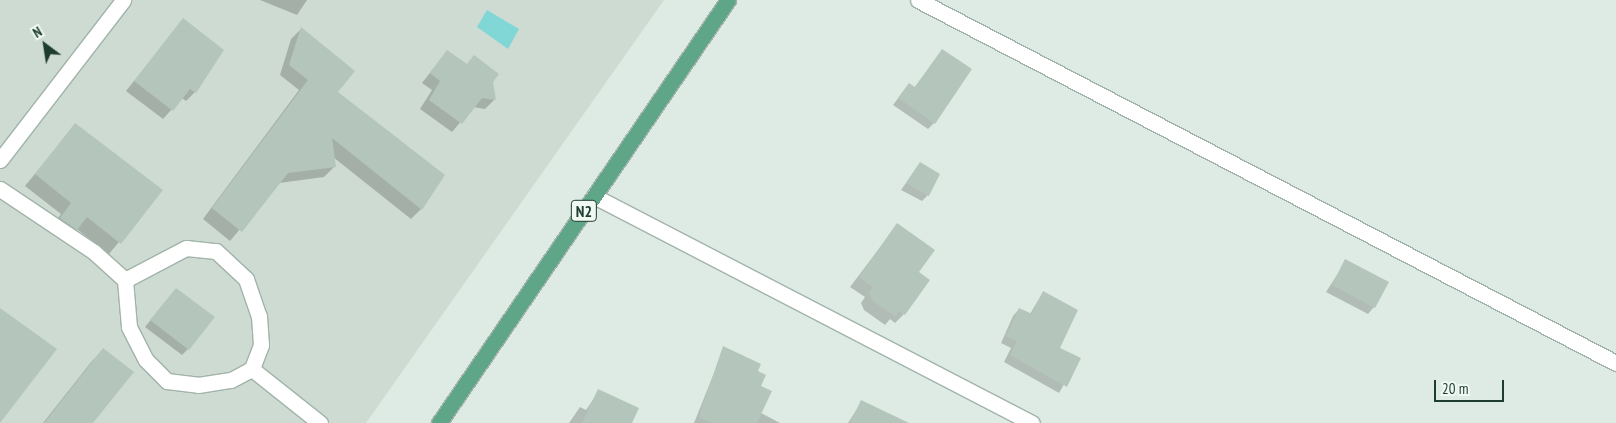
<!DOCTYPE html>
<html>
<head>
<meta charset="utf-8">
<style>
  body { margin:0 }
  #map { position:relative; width:1616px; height:423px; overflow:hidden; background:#deebe4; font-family:"PT Sans Narrow",sans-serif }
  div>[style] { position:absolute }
  .built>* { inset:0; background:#cddbd2 }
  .water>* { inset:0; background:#81d6d6 }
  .shadow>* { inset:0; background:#0003 }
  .building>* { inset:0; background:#b4c6bc }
  .roads { filter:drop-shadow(1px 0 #a1b3aa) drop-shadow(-1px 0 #a1b3aa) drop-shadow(0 1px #a1b3aa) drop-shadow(0 -1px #a1b3aa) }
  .minor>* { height:15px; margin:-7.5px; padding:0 7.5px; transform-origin:7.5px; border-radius:7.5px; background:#fff }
  .major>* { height:15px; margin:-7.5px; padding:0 7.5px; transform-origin:7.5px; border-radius:7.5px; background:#5fa588 }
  span { translate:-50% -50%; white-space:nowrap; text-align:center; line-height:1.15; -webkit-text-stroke:4px #eff8f2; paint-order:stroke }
  .shield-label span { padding:1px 4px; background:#eff8f2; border:1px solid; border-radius:4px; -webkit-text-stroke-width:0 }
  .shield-label { font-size:16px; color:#1e3d30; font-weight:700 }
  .north { position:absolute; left:20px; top:20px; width:50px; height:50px; -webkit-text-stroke:4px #eff8f2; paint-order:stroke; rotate:329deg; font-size:14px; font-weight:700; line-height:20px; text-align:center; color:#1e3d30 }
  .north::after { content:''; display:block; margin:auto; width:18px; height:22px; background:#1e3d30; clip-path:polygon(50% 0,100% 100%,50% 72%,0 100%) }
  .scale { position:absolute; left:1434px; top:380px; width:70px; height:22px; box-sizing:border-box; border:2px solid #1e3d30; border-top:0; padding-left:6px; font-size:15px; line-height:18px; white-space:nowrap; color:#1e3d30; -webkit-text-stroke:4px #eff8f2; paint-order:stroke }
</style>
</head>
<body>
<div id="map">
  <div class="built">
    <div style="clip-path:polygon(0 0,664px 0,366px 423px,0 423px)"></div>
  </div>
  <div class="water">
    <div style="clip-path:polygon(487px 10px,519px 29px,508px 49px,477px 27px)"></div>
  </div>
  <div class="shadow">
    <div style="clip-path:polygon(260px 0,307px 0,297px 15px)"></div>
    <div style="clip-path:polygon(183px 20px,195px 92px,186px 101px,182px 98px,163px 119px,126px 91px)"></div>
    <div style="clip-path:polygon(301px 29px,336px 92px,421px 209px,411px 219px,333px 157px,334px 167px,324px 177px,279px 183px,230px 241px,203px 219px,299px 90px,280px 75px,291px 39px)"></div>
    <div style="clip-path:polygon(943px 50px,934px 123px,928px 129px,893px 105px,909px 84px,914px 88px)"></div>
    <div style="clip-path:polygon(447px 51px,491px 82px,494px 100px,485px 109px,473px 107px,452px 132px,420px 109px,432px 90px,422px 83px)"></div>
    <div style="clip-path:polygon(75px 125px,161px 191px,109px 254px,77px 229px,66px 240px,50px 229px,61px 214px,25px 186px)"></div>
    <div style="clip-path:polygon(920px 163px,928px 195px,922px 201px,901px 190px)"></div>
    <div style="clip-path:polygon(897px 225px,918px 273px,904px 314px,895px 323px,890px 319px,885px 325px,864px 310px,861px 303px,865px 297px,850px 287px)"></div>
    <div style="clip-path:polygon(1346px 261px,1374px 307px,1368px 314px,1326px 292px)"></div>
    <div style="clip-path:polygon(176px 289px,188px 349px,182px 355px,145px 327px)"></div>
    <div style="clip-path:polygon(1043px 292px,1058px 348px,1079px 358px,1059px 393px,1004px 362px,1011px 348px,1001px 343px,1013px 316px,1019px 309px,1030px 314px)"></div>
    <div style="clip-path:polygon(724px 348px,757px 371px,761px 413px,780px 423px,694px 423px)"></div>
    <div style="clip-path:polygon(103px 350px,91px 423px,43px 423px,92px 361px)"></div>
    <div style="clip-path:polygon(599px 391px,630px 423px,569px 423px,580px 407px,586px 410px)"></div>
    <div style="clip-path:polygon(862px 401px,906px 423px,848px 423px)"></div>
  </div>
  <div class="building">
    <div style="clip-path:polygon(183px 18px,224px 50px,196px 93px,190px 89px,173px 111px,134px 81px)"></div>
    <div style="clip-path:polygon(301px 27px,355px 71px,338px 92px,445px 175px,422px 210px,332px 138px,336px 167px,288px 173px,242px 232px,212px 208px,308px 80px,289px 65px)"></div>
    <div style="clip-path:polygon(942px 49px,972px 69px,935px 124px,898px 98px,909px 83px,915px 87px)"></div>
    <div style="clip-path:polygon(447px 50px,467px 64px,474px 55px,499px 74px,493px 82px,496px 100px,482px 98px,462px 124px,429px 100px,440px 81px,430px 73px)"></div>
    <div style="clip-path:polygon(75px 123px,163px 190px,121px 244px,87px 217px,77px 230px,60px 218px,71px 203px,35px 174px)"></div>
    <div style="clip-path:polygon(920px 162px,940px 174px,929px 196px,906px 183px)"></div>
    <div style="clip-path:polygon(897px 223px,935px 250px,919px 272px,930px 280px,905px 315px,899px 311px,895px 316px,873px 301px,869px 293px,873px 287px,859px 277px)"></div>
    <div style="clip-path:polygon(1345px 259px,1389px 282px,1375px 308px,1332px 285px)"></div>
    <div style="clip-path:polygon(176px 288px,215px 317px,189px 350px,150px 320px)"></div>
    <div style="clip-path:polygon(1043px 291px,1078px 310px,1060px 348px,1081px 358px,1067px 387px,1010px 355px,1017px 341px,1006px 336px,1019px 308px,1032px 314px)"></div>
    <div style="clip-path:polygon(0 308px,57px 349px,0 423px)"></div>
    <div style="clip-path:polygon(723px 346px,761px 364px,758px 371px,766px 375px,761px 386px,772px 391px,757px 423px,712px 423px,699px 417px)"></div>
    <div style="clip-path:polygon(103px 348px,134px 372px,93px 423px,44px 423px)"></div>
    <div style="clip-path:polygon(598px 389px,639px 408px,632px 423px,582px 423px)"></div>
    <div style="clip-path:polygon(861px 400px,909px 423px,850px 423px)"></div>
  </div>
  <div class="roads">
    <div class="minor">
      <div style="left:918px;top:0;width:787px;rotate:27.48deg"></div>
      <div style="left:0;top:160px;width:202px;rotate:-52.4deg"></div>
      <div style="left:0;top:189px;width:113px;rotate:33.8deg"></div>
      <div style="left:94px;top:252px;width:42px;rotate:42.1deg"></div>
      <div style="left:125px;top:280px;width:47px;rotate:85.1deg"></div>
      <div style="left:129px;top:327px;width:37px;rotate:63deg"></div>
      <div style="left:146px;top:360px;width:30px;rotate:45deg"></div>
      <div style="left:167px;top:381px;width:31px;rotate:7deg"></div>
      <div style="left:198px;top:385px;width:33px;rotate:-9deg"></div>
      <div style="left:231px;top:380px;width:24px;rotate:-28deg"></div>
      <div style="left:252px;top:369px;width:87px;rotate:38.5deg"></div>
      <div style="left:594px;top:196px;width:493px;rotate:27.4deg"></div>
      <div style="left:125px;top:280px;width:69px;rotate:-27.7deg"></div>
      <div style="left:186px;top:248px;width:30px;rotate:6deg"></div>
      <div style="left:216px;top:251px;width:41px;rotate:43deg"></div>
      <div style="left:246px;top:279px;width:39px;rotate:71deg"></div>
      <div style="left:259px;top:316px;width:29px;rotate:86deg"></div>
      <div style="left:261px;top:345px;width:26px;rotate:111deg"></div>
    </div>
    <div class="major">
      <div style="left:439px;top:423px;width:512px;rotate:-55.66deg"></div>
    </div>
  </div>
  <div class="shield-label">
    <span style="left:584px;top:211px">N2</span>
  </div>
  <div class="north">N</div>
  <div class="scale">20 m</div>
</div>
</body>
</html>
